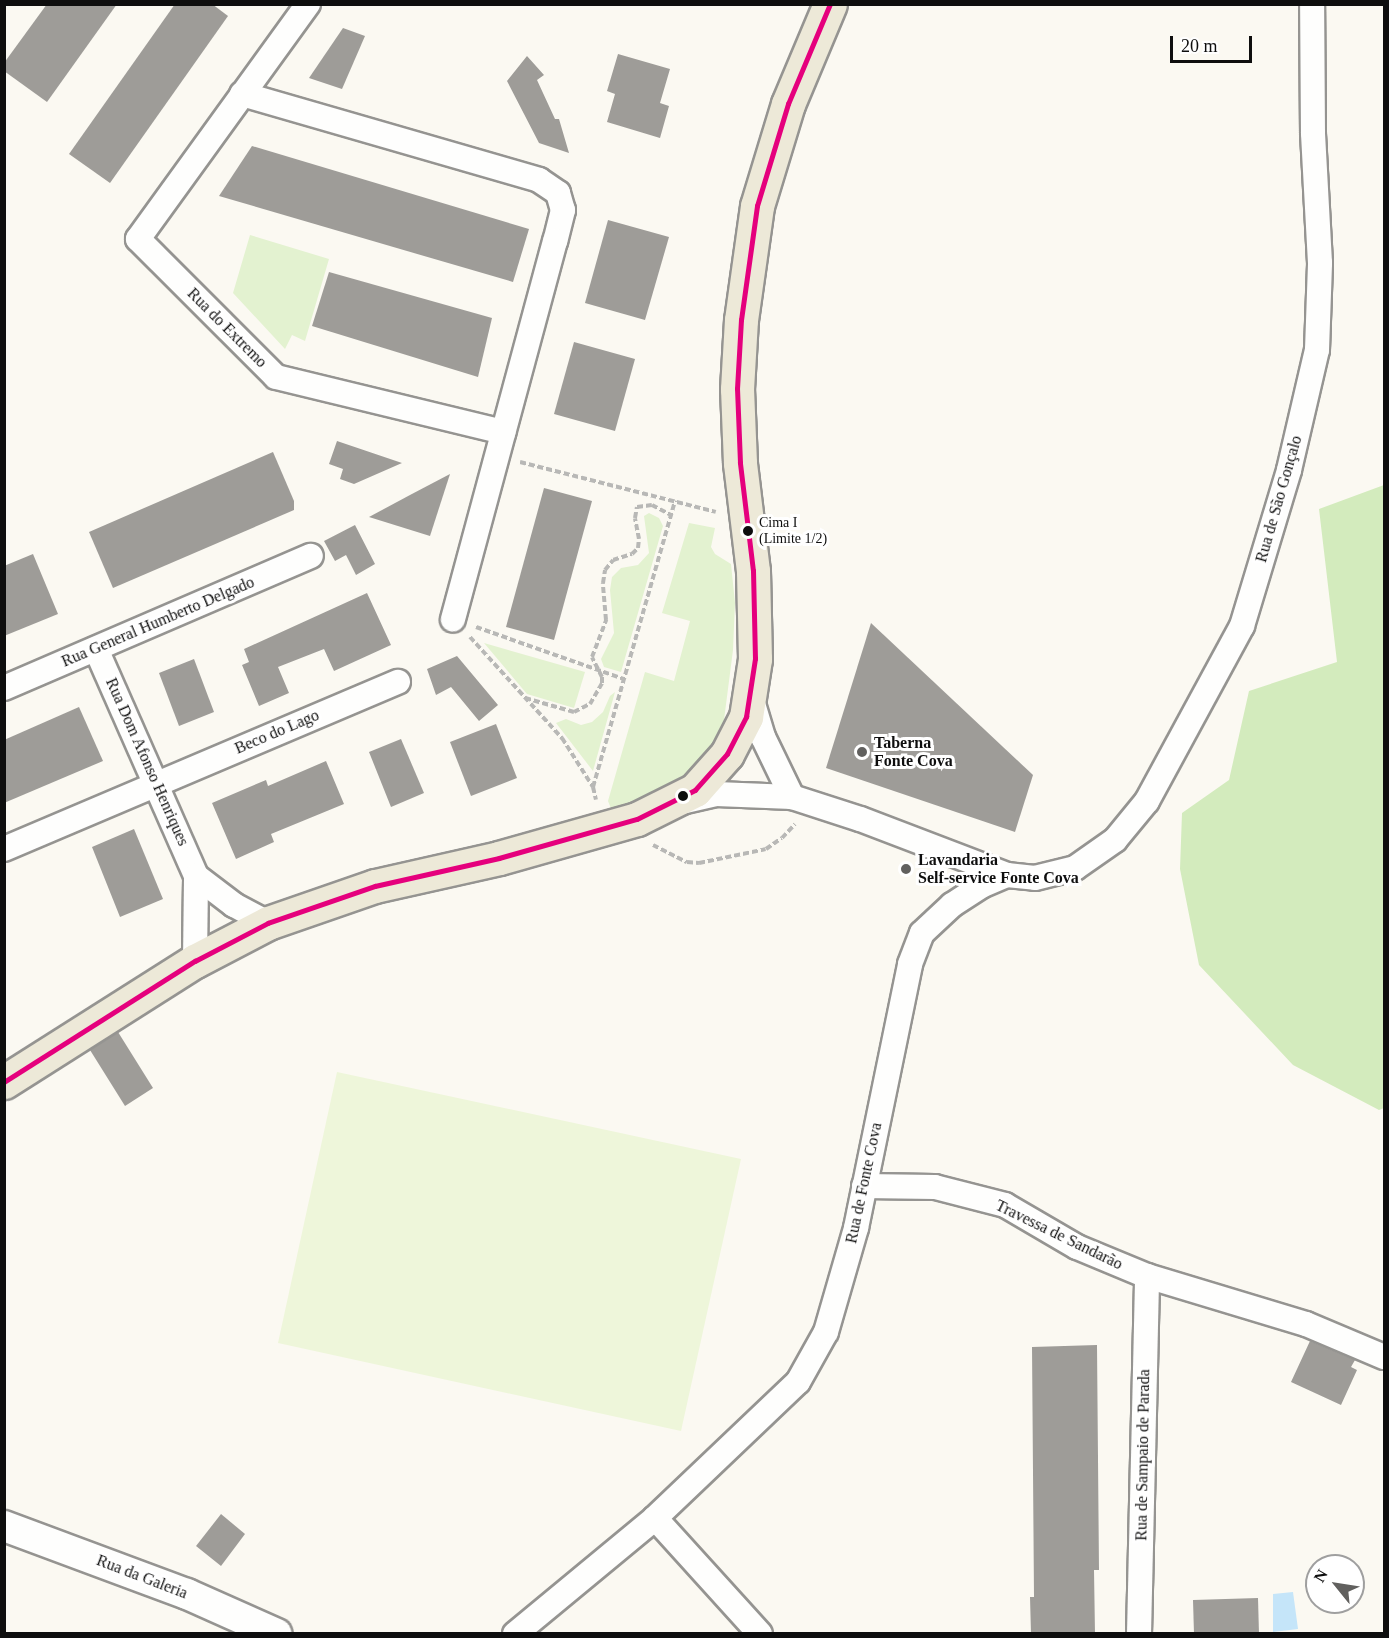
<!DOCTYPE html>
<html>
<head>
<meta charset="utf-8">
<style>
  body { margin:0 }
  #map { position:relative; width:1389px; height:1638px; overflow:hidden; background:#fbf9f2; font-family:"Times New Roman",serif }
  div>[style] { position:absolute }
  .green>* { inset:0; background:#e3f2d0 }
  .forest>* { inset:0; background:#d3ebbd }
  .pitch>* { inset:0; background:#eef6da }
  .water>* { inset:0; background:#c5e5f9 }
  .building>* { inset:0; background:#9e9c98 }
  .path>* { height:4px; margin-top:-2px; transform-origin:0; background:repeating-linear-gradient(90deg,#b8b8b6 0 6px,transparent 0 9px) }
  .roads { filter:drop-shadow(2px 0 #959491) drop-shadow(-2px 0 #959491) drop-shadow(0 2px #959491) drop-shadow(0 -2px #959491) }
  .minor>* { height:24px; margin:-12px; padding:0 12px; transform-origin:12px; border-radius:12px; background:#fefefd }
  .tertiary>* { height:30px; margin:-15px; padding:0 15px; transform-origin:15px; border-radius:15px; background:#fefefd }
  .primary>* { height:33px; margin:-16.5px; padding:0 16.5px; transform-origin:16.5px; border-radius:16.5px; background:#ede9d8 }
  .bus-1>* { height:4.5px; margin:-2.25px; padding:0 2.25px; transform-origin:2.25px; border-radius:2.25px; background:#e5007d }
  .dots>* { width:16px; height:16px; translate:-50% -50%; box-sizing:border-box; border:3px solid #fff; border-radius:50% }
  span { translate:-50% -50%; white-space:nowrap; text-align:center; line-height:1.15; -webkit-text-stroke:6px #fff; paint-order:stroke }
  .bus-label { font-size:14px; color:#0e0e0e }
  .left { translate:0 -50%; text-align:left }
  .street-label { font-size:16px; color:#0e0e0e }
  .poi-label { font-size:16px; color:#0e0e0e; font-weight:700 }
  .frame { position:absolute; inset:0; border:6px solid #0e0e0e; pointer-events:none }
  .north { position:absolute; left:1305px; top:1554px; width:60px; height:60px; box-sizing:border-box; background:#fff; border:2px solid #9f9f9f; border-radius:50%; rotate:300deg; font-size:16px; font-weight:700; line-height:24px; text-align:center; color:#0e0e0e }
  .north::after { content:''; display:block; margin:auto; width:21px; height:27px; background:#61605e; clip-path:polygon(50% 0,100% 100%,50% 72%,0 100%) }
  .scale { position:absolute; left:1170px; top:36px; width:82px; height:27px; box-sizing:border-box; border:3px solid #0e0e0e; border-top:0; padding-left:8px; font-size:18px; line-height:21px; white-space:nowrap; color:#0e0e0e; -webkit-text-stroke:4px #fff; paint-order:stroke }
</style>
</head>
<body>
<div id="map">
  <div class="green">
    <div style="clip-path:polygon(250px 235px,329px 259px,305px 341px,292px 335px,285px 349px,233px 293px)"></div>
    <div style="clip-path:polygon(649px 513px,659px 518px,663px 526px,621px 672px,604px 667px,601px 659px,614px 633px,610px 590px,612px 577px,621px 568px,638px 565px,649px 553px,644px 516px)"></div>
    <div style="clip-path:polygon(689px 523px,715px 528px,711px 547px,715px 554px,731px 564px,735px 603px,733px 650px,724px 720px,713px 743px,695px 766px,674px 784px,633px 805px,612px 811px,608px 801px,645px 672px,674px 681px,690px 621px,662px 613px)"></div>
    <div style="clip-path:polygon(484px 643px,585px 672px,574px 708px,527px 694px)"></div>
    <div style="clip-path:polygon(615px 692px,593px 771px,556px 723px,566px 719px,581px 725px,592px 722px,603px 712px,610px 696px)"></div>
  </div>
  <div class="forest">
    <div style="clip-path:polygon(1384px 485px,1384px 1108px,1379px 1110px,1293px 1065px,1199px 965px,1180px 869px,1182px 813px,1229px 780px,1249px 691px,1337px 662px,1319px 509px)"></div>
  </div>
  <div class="pitch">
    <div style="clip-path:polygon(337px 1072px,741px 1159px,681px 1431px,278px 1343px)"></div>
  </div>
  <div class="water">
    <div style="clip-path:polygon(1293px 1592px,1298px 1629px,1273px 1632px,1273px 1594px)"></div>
  </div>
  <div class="building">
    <div style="clip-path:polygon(47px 4px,117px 4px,47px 102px,4px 71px,4px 63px)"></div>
    <div style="clip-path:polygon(175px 4px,212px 4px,228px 16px,110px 183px,69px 154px)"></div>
    <div style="clip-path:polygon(343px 28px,365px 36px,342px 89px,309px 78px)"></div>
    <div style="clip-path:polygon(618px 54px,670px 69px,660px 103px,669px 106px,660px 138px,607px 122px,615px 94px,607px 91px)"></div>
    <div style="clip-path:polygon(527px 56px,544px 75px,537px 80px,555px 119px,559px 119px,569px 153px,539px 143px,507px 81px)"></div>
    <div style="clip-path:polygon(252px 146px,529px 229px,513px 282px,219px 196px)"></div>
    <div style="clip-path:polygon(608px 220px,669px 237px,645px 320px,585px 303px)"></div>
    <div style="clip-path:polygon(329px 272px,492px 318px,478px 377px,312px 326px)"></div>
    <div style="clip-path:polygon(574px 342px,635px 359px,615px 431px,554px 414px)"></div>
    <div style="clip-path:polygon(337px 441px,402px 463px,354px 484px,340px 479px,343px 469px,329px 464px)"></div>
    <div style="clip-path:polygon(273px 452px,294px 501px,294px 510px,113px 588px,89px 532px)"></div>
    <div style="clip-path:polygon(450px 474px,430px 536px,369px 517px,410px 495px)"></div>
    <div style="clip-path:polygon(544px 488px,592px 501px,554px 640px,506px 627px)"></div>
    <div style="clip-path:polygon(355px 525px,375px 564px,356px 575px,346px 555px,335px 561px,324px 541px)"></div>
    <div style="clip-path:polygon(33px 554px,58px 614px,4px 636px,4px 566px)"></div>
    <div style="clip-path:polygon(367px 593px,391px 645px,334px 671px,324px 649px,278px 667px,289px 693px,259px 706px,242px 665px,249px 662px,244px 649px)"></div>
    <div style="clip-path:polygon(871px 623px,1033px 775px,1015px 832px,826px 768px)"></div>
    <div style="clip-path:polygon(457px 656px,498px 705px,479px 721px,451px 687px,436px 695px,427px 669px)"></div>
    <div style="clip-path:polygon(194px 659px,214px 712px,179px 726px,159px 673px)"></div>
    <div style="clip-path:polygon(79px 707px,103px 761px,4px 803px,4px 740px)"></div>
    <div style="clip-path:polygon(496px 724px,517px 778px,471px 796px,450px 742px)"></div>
    <div style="clip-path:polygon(401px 739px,424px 793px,391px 807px,369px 752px)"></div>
    <div style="clip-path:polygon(326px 761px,344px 804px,271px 834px,274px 842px,236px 859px,212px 803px,266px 780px,268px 786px)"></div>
    <div style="clip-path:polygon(134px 829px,163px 899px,120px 917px,92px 847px)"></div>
    <div style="clip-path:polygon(118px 1032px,153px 1088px,125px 1106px,90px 1050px)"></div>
    <div style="clip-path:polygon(1310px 1341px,1355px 1360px,1351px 1367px,1357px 1370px,1341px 1405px,1291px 1382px)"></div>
    <div style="clip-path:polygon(1097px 1345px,1099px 1570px,1094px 1570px,1095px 1634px,1031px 1634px,1030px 1597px,1034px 1597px,1032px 1347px)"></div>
    <div style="clip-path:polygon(221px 1514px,245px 1534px,221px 1566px,196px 1546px)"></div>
    <div style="clip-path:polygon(1258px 1598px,1259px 1634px,1194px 1634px,1193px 1600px)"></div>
  </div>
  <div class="path">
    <div style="left:520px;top:462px;width:202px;rotate:14.3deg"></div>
    <div style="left:476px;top:627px;width:157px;rotate:19.4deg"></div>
    <div style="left:470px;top:637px;width:137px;rotate:47.7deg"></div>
    <div style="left:562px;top:738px;width:58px;rotate:57.7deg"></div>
    <div style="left:593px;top:787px;width:13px;rotate:77deg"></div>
    <div style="left:525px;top:698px;width:51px;rotate:15.9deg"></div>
    <div style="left:574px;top:712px;width:18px;rotate:-27deg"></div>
    <div style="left:590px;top:704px;width:24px;rotate:-60deg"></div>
    <div style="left:602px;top:683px;width:6px;rotate:-90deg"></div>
    <div style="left:602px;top:677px;width:22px;rotate:-117deg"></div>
    <div style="left:592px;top:657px;width:40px;rotate:-69deg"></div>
    <div style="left:606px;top:620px;width:37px;rotate:-95deg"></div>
    <div style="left:603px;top:583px;width:13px;rotate:-81deg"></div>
    <div style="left:605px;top:570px;width:13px;rotate:-51deg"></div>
    <div style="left:613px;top:560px;width:20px;rotate:-18deg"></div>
    <div style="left:632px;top:554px;width:8px;rotate:-45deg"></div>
    <div style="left:638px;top:548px;width:9px;rotate:-84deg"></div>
    <div style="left:639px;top:539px;width:21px;rotate:-101deg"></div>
    <div style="left:635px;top:518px;width:11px;rotate:-80deg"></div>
    <div style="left:637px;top:507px;width:15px;rotate:-8deg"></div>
    <div style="left:652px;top:505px;width:21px;rotate:28deg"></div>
    <div style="left:593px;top:787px;width:298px;rotate:-74deg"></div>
    <div style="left:653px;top:845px;width:38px;rotate:27deg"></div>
    <div style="left:687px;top:862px;width:12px;rotate:5deg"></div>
    <div style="left:699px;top:863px;width:68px;rotate:-11.8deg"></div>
    <div style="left:766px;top:849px;width:19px;rotate:-35deg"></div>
    <div style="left:782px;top:838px;width:19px;rotate:-47deg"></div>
  </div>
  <div class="roads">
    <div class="minor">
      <div style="left:308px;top:4px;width:290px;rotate:125.9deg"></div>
      <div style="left:138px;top:239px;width:195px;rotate:45deg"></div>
      <div style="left:276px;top:377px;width:234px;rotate:13.6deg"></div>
      <div style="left:242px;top:94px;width:309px;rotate:16.1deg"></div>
      <div style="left:539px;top:180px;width:23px;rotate:34deg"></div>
      <div style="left:558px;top:193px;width:18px;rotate:74deg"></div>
      <div style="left:563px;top:210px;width:32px;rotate:104deg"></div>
      <div style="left:555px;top:241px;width:392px;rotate:105.1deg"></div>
      <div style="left:96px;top:649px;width:248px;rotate:66.2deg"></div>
      <div style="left:196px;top:876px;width:48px;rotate:37.3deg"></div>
      <div style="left:234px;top:905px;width:38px;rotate:28deg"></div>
      <div style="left:4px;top:688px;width:334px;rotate:-23.3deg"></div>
      <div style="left:751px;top:697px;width:42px;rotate:73.3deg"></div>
      <div style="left:763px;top:737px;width:67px;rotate:64.2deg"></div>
      <div style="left:4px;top:849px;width:428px;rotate:-23deg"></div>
      <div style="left:1007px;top:875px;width:28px;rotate:6deg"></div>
      <div style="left:1035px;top:878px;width:41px;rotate:-14deg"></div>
      <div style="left:1075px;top:868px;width:49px;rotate:-35deg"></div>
      <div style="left:1115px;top:840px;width:50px;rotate:-50.6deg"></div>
      <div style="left:1147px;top:801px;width:199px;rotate:-61.5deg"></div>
      <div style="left:1242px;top:626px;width:163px;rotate:-73.2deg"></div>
      <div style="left:1289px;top:470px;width:123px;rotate:-76.9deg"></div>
      <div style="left:1317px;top:350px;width:87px;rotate:-88deg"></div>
      <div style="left:1320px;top:263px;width:130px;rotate:-93.1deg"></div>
      <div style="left:1313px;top:133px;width:129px;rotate:-90.4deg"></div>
      <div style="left:195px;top:961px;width:85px;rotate:-89.3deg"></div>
      <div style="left:864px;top:1186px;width:71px;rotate:0.8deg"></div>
      <div style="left:935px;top:1187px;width:72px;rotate:14.4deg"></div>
      <div style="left:1005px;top:1205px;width:83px;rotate:30.3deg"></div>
      <div style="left:1077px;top:1247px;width:76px;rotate:22.5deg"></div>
      <div style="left:1147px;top:1276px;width:166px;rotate:16.8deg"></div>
      <div style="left:1306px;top:1324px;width:85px;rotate:22.9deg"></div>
      <div style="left:655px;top:1518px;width:156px;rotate:47.8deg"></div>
      <div style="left:515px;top:1634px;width:182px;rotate:-39.6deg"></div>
      <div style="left:655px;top:1518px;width:197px;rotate:-43.6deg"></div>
      <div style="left:798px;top:1382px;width:57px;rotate:-60.8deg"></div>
      <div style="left:826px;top:1332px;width:108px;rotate:-73.9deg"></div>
      <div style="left:856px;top:1228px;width:269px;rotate:-78.4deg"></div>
      <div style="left:910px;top:964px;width:33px;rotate:-69deg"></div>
      <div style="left:922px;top:933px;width:41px;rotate:-43deg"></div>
      <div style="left:952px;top:905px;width:35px;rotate:-33deg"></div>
      <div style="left:981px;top:886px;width:28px;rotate:-23deg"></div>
      <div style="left:1007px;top:875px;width:157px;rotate:-159.1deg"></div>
      <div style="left:860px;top:819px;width:71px;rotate:-162.1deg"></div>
      <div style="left:792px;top:797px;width:76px;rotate:-177.7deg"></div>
      <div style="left:716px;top:794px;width:37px;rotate:167deg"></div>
      <div style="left:1139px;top:1634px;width:358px;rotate:-88.7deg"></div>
    </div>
    <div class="tertiary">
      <div style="left:4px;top:1526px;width:195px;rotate:20.4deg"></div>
      <div style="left:187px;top:1594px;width:98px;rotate:24deg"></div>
    </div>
    <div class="primary">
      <div style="left:4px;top:1082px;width:226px;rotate:-32.4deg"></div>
      <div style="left:195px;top:961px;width:82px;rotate:-27.5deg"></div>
      <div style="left:268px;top:923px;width:113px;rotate:-19.1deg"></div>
      <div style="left:375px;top:886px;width:127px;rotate:-12.7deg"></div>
      <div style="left:499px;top:858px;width:143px;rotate:-15.8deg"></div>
      <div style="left:637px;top:819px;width:65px;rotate:-26.6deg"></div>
      <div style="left:695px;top:790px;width:48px;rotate:-48.4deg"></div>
      <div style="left:727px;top:754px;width:42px;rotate:-62.8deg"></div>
      <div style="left:746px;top:717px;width:59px;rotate:-81.2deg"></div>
      <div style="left:755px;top:659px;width:88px;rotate:-91.3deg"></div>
      <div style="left:753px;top:571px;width:109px;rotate:-96.9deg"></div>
      <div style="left:740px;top:463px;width:74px;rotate:-92.3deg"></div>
      <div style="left:737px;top:389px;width:69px;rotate:-86.7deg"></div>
      <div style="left:741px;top:320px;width:115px;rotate:-82deg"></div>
      <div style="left:757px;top:206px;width:107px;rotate:-73.1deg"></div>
      <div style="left:788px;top:104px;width:108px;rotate:-67.2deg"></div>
    </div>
  </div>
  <div class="bus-1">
    <div style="left:4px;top:1082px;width:226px;rotate:-32.4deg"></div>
    <div style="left:195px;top:961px;width:82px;rotate:-27.5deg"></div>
    <div style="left:268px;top:923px;width:113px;rotate:-19.1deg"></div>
    <div style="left:375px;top:886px;width:127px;rotate:-12.7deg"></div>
    <div style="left:499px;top:858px;width:143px;rotate:-15.8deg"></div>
    <div style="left:637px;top:819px;width:65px;rotate:-26.6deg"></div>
    <div style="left:695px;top:790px;width:48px;rotate:-48.4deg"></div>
    <div style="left:727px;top:754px;width:42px;rotate:-62.8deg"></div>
    <div style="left:746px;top:717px;width:59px;rotate:-81.2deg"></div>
    <div style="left:755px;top:659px;width:88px;rotate:-91.3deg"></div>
    <div style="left:753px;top:571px;width:109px;rotate:-96.9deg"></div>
    <div style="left:740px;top:463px;width:74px;rotate:-92.3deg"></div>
    <div style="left:737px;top:389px;width:69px;rotate:-86.7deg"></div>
    <div style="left:741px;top:320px;width:115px;rotate:-82deg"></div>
    <div style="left:757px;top:206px;width:107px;rotate:-73.1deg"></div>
    <div style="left:788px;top:104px;width:108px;rotate:-67.2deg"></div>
  </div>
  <div class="dots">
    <div style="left:748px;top:531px;background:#0e0e0e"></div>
    <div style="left:862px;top:752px;background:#61605e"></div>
    <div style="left:683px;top:796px;background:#0e0e0e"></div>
    <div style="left:906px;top:869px;background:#61605e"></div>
  </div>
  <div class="bus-label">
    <span class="left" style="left:759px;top:531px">Cima I<br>(Limite 1/2)</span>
  </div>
  <div class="street-label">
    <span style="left:227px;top:328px;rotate:45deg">Rua do Extremo</span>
    <span style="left:1279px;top:499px;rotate:-74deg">Rua de São Gonçalo</span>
    <span style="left:158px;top:622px;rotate:-23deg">Rua General Humberto Delgado</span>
    <span style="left:277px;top:732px;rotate:-23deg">Beco do Lago</span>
    <span style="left:147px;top:762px;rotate:66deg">Rua Dom Afonso Henriques</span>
    <span style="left:864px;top:1183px;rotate:-78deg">Rua de Fonte Cova</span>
    <span style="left:1059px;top:1235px;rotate:26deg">Travessa de Sandarão</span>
    <span style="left:1143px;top:1455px;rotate:-89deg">Rua de Sampaio de Parada</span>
    <span style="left:142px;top:1577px;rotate:21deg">Rua da Galeria</span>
  </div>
  <div class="poi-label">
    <span class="left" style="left:874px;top:752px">Taberna<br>Fonte Cova</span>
    <span class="left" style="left:918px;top:869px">Lavandaria<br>Self-service Fonte Cova</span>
  </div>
  <div class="frame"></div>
  <div class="north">N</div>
  <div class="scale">20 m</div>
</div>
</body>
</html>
